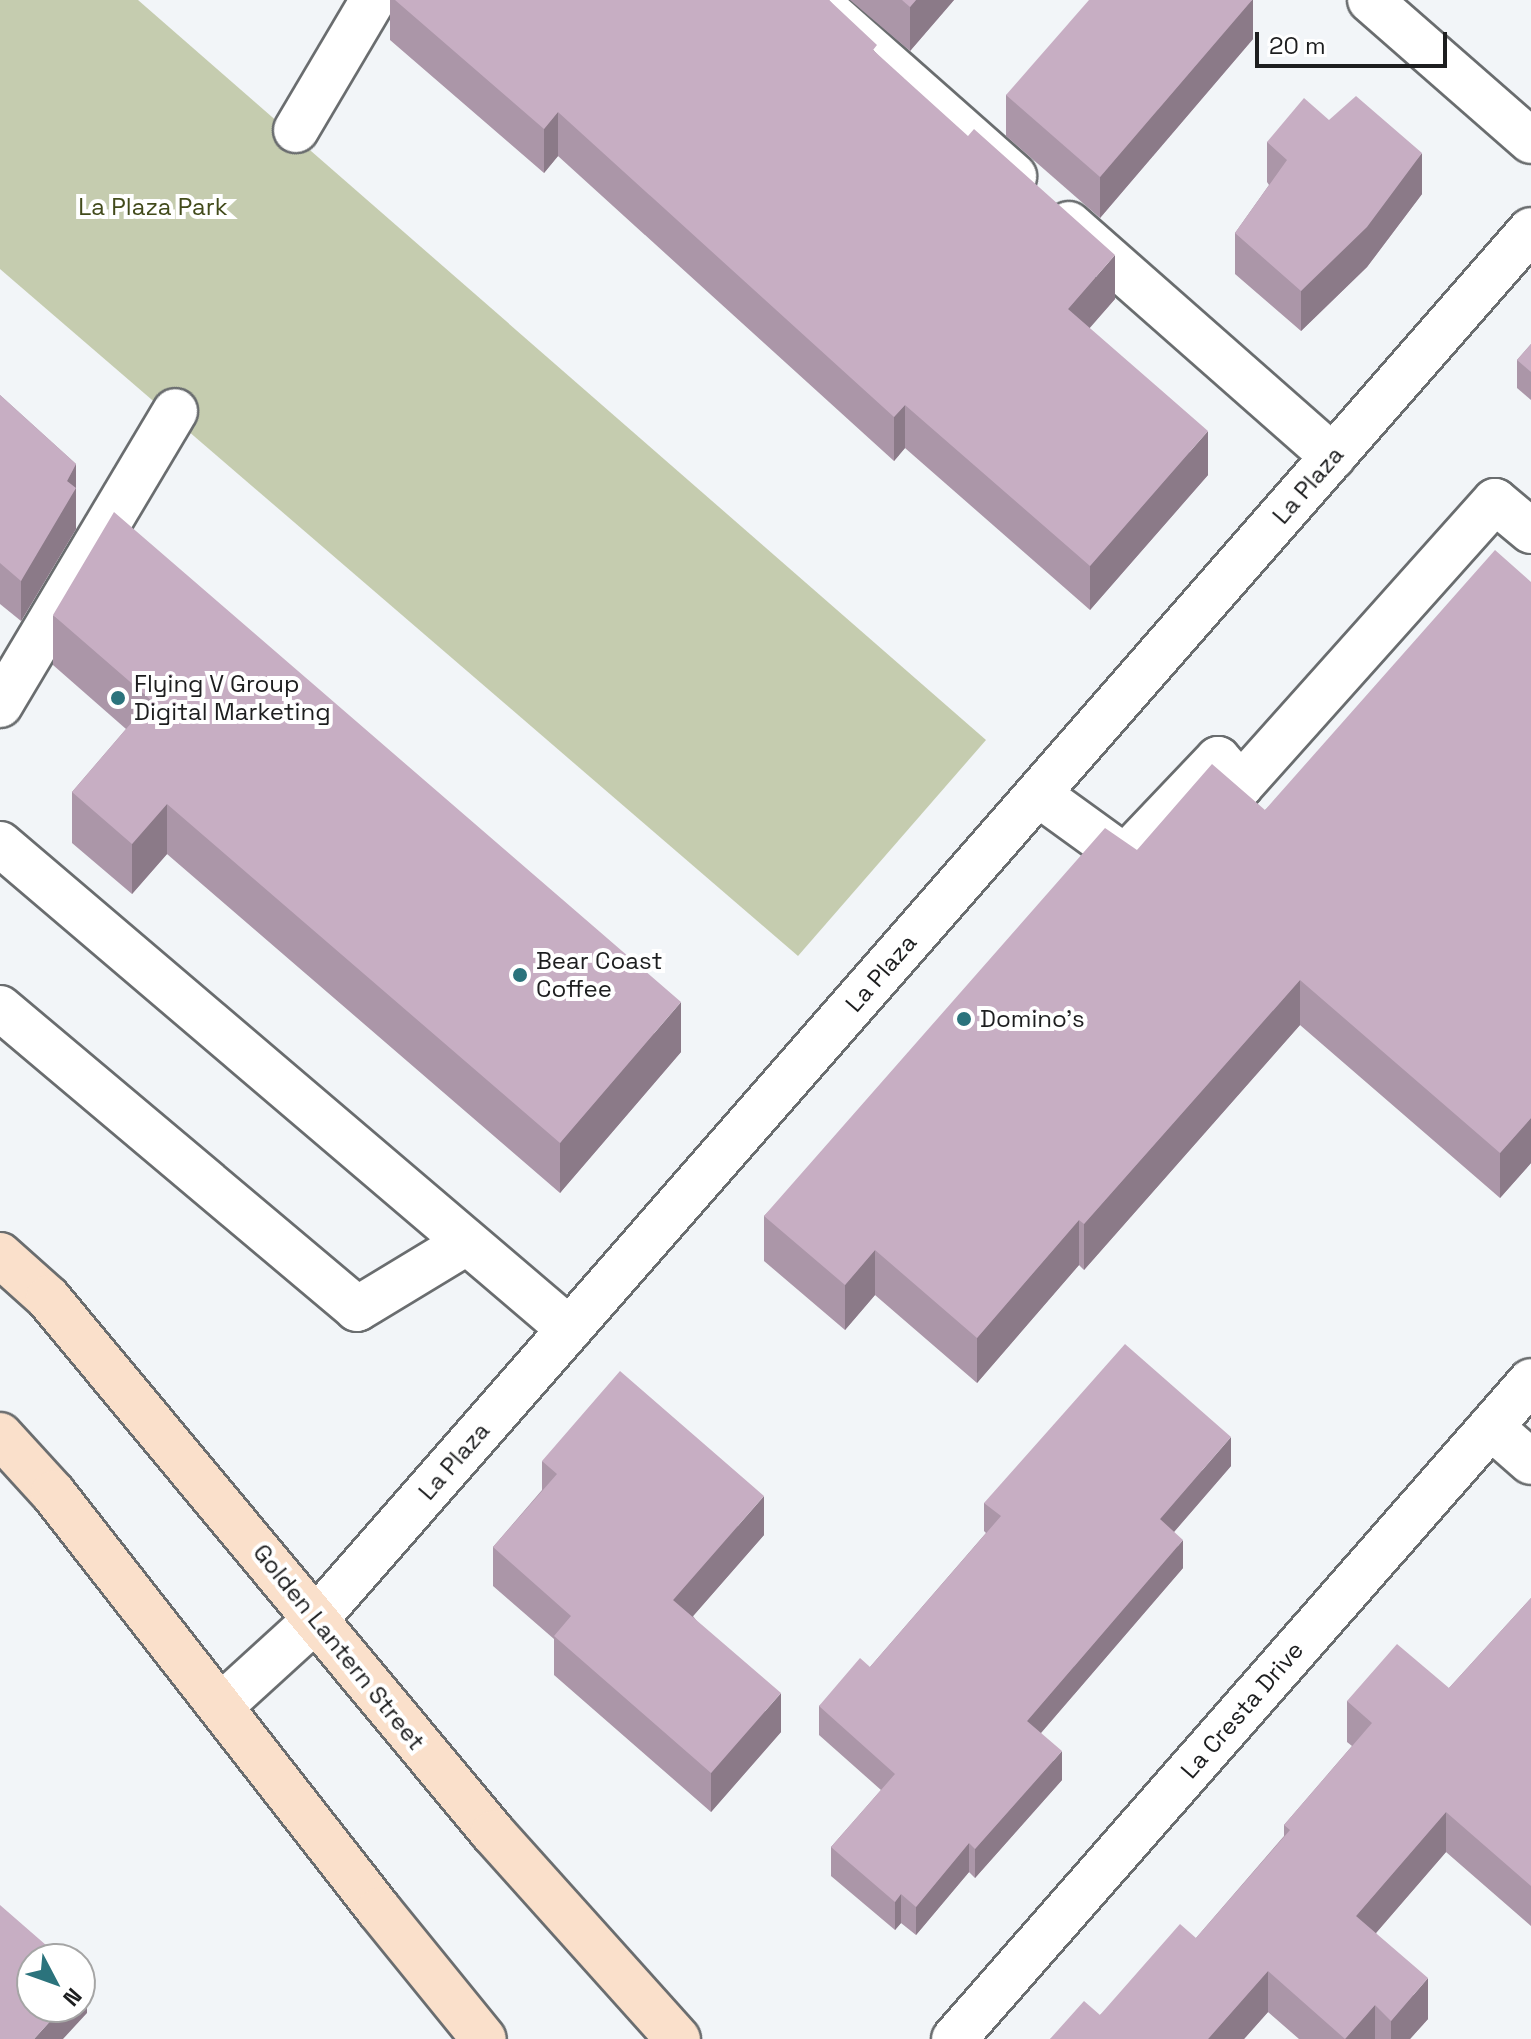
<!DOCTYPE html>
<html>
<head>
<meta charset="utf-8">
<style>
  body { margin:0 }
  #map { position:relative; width:1531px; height:2039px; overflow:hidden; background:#f2f5f8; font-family:"Space Grotesk",sans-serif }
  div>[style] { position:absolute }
  .green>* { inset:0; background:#c5ccaf }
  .roads { filter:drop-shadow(2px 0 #6a6d6f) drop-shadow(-2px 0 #6a6d6f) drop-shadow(0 2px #6a6d6f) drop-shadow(0 -2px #6a6d6f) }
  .minor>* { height:44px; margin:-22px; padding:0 22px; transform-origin:22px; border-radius:22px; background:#fff }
  .major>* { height:44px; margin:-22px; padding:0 22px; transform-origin:22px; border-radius:22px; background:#fae0cb }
  .wall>* { inset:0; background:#ab96a8 }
  .shaded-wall>* { inset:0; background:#8b7a88 }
  .building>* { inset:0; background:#c7aec3 }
  .dots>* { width:22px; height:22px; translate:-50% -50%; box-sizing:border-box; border:4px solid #fff; border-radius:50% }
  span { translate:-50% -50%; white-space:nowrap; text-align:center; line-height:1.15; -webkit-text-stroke:8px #fff; paint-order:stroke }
  .park-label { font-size:24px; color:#424b1b }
  .street-label { font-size:24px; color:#1d1e1f }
  .poi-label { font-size:24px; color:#1d1e1f }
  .left { translate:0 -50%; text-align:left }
  .north { position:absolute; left:16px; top:1943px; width:80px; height:80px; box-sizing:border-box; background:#fff; border:2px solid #a5a5a5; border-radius:50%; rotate:131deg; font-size:22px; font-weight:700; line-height:32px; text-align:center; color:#1d1e1f }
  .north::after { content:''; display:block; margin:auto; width:28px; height:36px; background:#2b737c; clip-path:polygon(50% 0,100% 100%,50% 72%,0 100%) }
  .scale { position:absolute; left:1255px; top:32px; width:192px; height:36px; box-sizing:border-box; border:4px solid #1d1e1f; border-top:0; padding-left:10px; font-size:24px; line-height:28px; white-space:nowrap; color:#1d1e1f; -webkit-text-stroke:6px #fff; paint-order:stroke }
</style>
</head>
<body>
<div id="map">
  <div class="green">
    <div style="clip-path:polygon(0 0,138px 0,986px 740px,798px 956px,0 269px)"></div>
  </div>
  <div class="roads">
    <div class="minor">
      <div style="left:815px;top:0;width:266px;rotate:41.5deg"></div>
      <div style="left:1370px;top:0;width:214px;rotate:41.2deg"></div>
      <div style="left:296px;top:130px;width:151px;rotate:-59.4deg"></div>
      <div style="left:1069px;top:224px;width:352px;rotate:41.4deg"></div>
      <div style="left:0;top:705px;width:342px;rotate:-59.2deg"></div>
      <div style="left:1038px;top:794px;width:107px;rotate:35.9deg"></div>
      <div style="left:1125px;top:857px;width:135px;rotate:-46.5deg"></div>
      <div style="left:1218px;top:759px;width:35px;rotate:49deg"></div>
      <div style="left:1241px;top:785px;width:381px;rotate:-48.2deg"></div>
      <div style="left:1495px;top:501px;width:47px;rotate:39.8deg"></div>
      <div style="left:0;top:844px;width:748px;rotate:40.44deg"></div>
      <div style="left:0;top:1008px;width:467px;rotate:40.1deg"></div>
      <div style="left:357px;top:1309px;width:127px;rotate:-31.2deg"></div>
      <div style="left:1491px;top:1427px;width:53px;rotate:41.2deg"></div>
      <div style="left:221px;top:1706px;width:126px;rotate:-42.4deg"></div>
      <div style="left:314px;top:1621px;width:1848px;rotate:-48.82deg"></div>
      <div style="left:954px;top:2039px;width:875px;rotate:-48.75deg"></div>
    </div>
    <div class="major">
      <div style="left:0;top:1255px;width:64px;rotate:41.9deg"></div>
      <div style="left:48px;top:1298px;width:696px;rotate:50.25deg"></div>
      <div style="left:493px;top:1833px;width:277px;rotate:48.1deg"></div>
      <div style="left:0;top:1435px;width:79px;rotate:47.6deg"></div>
      <div style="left:53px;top:1493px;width:529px;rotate:51.98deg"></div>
      <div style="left:379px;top:1910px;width:166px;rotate:50.9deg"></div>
    </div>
  </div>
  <div class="wall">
    <div style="clip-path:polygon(390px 0,829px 0,877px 54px,1115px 299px,1089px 328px,1208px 475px,1090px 610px,905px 448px,894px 461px,558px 156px,544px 173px,390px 40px)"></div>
    <div style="clip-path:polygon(850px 0,954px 0,910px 51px)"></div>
    <div style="clip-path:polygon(1253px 0,1253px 39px,1100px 218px,1006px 136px,1006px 95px)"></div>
    <div style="clip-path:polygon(1329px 120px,1422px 194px,1367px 267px,1301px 331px,1235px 274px,1235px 233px,1269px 185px,1267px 182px,1267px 142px)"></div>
    <div style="clip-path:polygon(1531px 344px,1531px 400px,1517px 388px,1517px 360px)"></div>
    <div style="clip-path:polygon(0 395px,76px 464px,76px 529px,21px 621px,0 604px)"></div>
    <div style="clip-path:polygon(1531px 582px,1531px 1163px,1500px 1198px,1300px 1025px,1084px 1270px,1079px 1265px,977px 1383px,875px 1295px,845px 1330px,764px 1261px,764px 1216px,1137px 850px,1265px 810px)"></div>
    <div style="clip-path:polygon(53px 615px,681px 1052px,560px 1193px,167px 854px,132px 894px,72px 843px,72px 792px,126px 729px,53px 665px)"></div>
    <div style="clip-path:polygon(542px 1461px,764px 1535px,693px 1616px,781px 1732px,711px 1812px,554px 1675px,554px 1639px,493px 1586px,493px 1547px,542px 1490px)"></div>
    <div style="clip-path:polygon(1231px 1466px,1174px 1532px,1183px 1568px,1041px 1733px,1062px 1780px,975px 1878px,969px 1872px,916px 1935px,901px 1923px,895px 1930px,831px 1876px,831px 1847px,881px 1790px,819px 1735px,819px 1706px,870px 1667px,986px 1533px,984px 1531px,984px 1503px)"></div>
    <div style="clip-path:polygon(1531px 1598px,1531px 1926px,1446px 1852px,1376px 1933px,1428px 2019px,1410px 2039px,1299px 2039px,1268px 2012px,1244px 2039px,1050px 2039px,1100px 2015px,1196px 1938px,1284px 1836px,1284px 1825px,1352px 1746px,1347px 1742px,1347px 1701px,1449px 1688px)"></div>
  </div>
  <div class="shaded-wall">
    <div style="clip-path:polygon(916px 0,954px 0,910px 51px,910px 7px)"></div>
    <div style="clip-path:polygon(1252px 0,1253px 0,1253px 39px,1100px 218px,1100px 177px)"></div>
    <div style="clip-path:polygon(558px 112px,558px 156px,544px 173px,544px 129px)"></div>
    <div style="clip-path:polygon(1422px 153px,1422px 194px,1367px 267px,1301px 331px,1301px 291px)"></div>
    <div style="clip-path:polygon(1115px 255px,1115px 299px,1068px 353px,1068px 309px)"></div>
    <div style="clip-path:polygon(905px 405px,905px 448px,894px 461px,894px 417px)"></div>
    <div style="clip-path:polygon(1208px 431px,1208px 475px,1090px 610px,1090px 566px)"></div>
    <div style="clip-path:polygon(76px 464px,76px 529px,21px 621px,21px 581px,67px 481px)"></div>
    <div style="clip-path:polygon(167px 804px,167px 854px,132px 894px,132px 844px)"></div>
    <div style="clip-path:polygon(1300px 980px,1300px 1025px,1084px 1270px,1084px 1224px)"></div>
    <div style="clip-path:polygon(681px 1002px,681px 1052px,560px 1193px,560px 1143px)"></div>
    <div style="clip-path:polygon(1531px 1118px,1531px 1163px,1500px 1198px,1500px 1153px)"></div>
    <div style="clip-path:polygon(1079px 1220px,1079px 1265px,977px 1383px,977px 1338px)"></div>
    <div style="clip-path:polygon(875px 1250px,875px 1295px,845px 1330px,845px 1285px)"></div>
    <div style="clip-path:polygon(1231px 1437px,1231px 1466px,1160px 1548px,1160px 1519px)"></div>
    <div style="clip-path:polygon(764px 1496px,764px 1535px,673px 1639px,673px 1600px)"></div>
    <div style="clip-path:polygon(1183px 1540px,1183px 1568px,1027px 1749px,1027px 1721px)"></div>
    <div style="clip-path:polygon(781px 1693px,781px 1732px,711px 1812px,711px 1773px)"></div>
    <div style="clip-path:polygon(1062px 1751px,1062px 1780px,975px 1878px,975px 1849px)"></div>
    <div style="clip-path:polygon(1446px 1812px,1446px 1852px,1356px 1956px,1356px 1916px)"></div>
    <div style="clip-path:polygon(969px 1843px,969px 1872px,916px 1935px,916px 1907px)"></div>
    <div style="clip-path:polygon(901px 1894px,901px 1923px,895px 1930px,895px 1902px)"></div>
    <div style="clip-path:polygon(1268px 1971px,1268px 2012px,1244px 2039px,1208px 2039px)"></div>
    <div style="clip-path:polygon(1428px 1978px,1428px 2019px,1410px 2039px,1391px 2039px,1391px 2021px)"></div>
    <div style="clip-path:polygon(87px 1980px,87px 2013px,63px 2039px,34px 2039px,63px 2007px,80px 2007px,80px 1988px)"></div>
    <div style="clip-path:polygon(1375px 2005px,1375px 2039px,1345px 2039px)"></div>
  </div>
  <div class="building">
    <div style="clip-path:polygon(395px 0,829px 0,877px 45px,873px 50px,968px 136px,974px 129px,1115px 255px,1068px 309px,1208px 431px,1090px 566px,905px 405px,894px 417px,558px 112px,544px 129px)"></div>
    <div style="clip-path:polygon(902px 0,916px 0,910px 7px)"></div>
    <div style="clip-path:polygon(1089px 0,1252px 0,1100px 177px,1006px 95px)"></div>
    <div style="clip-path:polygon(1356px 96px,1422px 153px,1367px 227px,1301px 291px,1235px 233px,1287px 160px,1267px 142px,1304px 98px,1329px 120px)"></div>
    <div style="clip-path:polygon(1531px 344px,1531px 372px,1517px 360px)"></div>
    <div style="clip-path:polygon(0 395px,76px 464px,67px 481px,76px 488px,21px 581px,0 563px)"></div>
    <div style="clip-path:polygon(114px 512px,681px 1002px,560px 1143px,167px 804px,132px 844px,72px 792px,151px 700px,53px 615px)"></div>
    <div style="clip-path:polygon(1495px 550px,1531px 582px,1531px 1118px,1500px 1153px,1300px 980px,1084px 1224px,1079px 1220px,977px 1338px,875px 1250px,845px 1285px,764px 1216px,1105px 828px,1137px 850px,1212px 764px,1265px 810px)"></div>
    <div style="clip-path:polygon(1125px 1344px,1231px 1437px,1160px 1519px,1183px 1540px,1027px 1721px,1062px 1751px,975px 1849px,969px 1843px,916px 1907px,901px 1894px,895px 1902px,831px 1847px,895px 1774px,819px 1706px,860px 1658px,870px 1667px,1001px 1516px,984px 1503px)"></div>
    <div style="clip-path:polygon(620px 1371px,764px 1496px,673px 1600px,781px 1693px,711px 1773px,554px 1636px,571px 1616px,493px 1547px,557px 1474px,542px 1461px)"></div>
    <div style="clip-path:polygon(1531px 1598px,1531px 1886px,1446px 1812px,1356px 1916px,1428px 1978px,1391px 2021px,1375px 2005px,1345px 2039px,1268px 1971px,1208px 2039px,1050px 2039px,1084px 2001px,1100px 2015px,1180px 1924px,1196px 1938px,1290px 1830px,1284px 1825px,1372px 1723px,1347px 1701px,1397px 1644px,1449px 1688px)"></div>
    <div style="clip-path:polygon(0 1905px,62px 1959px,32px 1959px,32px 2007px,63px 2007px,34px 2039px,0 2039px)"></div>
    <div style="clip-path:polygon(80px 1974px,87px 1980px,80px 1988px)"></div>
  </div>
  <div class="dots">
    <div style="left:118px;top:698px;background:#2b737c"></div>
    <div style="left:520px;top:975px;background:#2b737c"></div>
    <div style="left:964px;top:1019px;background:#2b737c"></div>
  </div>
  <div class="park-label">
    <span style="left:153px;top:207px">La Plaza Park</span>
  </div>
  <div class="street-label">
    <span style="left:1308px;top:485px;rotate:-49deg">La Plaza</span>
    <span style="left:881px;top:973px;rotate:-49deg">La Plaza</span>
    <span style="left:454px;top:1461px;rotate:-49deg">La Plaza</span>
    <span style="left:339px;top:1647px;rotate:51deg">Golden Lantern Street</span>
    <span style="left:1242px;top:1710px;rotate:-49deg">La Cresta Drive</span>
  </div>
  <div class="poi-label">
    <span class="left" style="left:134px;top:698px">Flying V Group<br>Digital Marketing</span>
    <span class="left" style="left:536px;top:975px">Bear Coast<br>Coffee</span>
    <span class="left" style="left:980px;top:1019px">Domino's</span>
  </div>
  <div class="north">N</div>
  <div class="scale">20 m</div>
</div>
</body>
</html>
